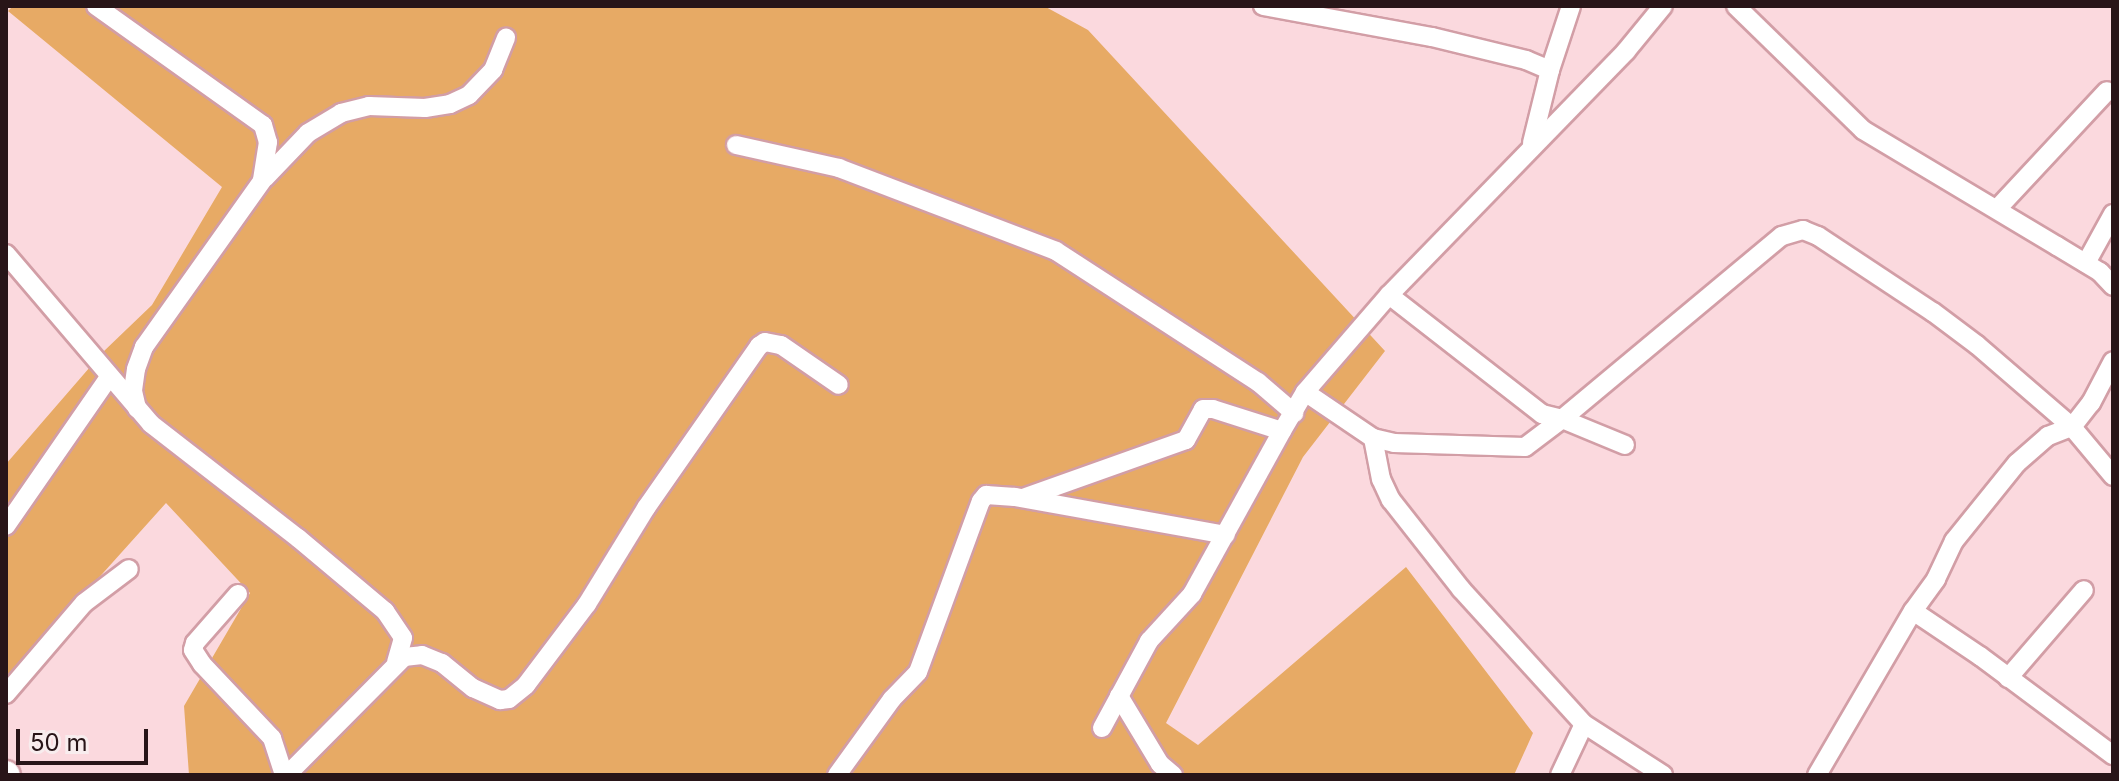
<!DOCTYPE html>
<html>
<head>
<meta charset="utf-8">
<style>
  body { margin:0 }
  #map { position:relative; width:2119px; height:781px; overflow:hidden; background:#fbd9de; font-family:Inter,sans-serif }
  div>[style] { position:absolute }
  .green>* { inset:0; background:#e7aa65 }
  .roads { filter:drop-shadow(2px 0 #d29ea6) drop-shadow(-2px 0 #d29ea6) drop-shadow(0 2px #d29ea6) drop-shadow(0 -2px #d29ea6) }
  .minor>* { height:18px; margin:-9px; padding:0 9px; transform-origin:9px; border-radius:9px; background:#fff }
  .secondary>* { height:26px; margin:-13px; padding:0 13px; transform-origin:13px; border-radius:13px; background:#fff }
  span { translate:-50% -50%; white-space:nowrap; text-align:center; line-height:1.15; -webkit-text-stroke:8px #f8edee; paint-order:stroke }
  .frame { position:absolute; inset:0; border:8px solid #281518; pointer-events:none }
  .scale { position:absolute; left:16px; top:729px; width:132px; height:36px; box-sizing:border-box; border:4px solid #281518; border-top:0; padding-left:10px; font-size:24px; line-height:28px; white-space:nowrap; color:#281518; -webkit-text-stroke:6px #f8edee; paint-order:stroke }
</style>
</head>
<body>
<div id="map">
  <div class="green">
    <div style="clip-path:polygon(13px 6px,1044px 6px,1088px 30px,1385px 351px,1303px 457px,1166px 723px,1198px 745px,1406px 567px,1533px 733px,1514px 775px,189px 775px,184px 706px,250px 593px,166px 503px,6px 681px,6px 464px,103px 352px,152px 305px,222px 187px,8px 11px)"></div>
  </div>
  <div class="roads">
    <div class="minor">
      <div style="left:96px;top:6px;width:205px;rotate:35.5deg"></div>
      <div style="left:263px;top:125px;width:18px;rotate:74deg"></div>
      <div style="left:268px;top:142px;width:39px;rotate:99deg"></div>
      <div style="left:262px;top:181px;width:204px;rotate:125.4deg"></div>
      <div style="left:144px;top:347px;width:23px;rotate:110deg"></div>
      <div style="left:136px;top:369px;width:22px;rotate:98deg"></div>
      <div style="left:133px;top:391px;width:18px;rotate:77deg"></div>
      <div style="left:1263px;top:6px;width:172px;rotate:10.4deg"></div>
      <div style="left:1432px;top:37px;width:97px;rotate:13.7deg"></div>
      <div style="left:1526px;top:60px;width:26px;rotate:23deg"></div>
      <div style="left:1550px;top:70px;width:75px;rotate:103.9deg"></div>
      <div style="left:1736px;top:6px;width:177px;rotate:44.3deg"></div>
      <div style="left:1863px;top:130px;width:226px;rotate:30.9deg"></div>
      <div style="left:2057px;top:246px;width:50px;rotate:31.2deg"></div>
      <div style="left:2100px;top:272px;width:19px;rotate:47deg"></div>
      <div style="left:1550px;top:70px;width:67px;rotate:-71.8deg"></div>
      <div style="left:736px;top:145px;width:106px;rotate:12.6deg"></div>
      <div style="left:839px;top:168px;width:232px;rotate:20.9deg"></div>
      <div style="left:1056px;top:251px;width:241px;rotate:33deg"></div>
      <div style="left:1258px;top:382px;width:48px;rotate:40.7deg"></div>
      <div style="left:265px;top:178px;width:62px;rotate:-46.3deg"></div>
      <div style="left:308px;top:133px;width:39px;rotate:-31deg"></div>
      <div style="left:341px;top:113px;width:29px;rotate:-14deg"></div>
      <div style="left:369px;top:106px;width:56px;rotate:2deg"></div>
      <div style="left:425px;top:108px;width:25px;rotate:-9deg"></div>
      <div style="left:450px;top:104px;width:21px;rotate:-25deg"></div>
      <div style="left:469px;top:95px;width:35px;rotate:-46deg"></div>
      <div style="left:493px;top:70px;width:35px;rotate:-68deg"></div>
      <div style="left:1997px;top:209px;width:161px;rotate:-47deg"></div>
      <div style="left:6px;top:254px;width:223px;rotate:49.5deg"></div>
      <div style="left:151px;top:424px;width:186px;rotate:37.8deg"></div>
      <div style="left:298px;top:538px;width:114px;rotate:40deg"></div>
      <div style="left:385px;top:611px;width:32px;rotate:56deg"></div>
      <div style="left:403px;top:638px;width:25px;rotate:106deg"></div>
      <div style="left:2086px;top:263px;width:56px;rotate:-61.1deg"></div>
      <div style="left:1389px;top:295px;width:194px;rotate:37.9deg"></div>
      <div style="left:1542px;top:414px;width:21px;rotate:14deg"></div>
      <div style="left:1562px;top:419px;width:286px;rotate:-39.8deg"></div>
      <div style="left:1782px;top:236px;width:22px;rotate:-16deg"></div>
      <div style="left:1803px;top:230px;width:16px;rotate:22deg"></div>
      <div style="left:1818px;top:236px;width:138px;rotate:33.5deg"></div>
      <div style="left:1933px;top:312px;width:55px;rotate:36.9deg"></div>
      <div style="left:1977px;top:345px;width:125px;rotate:40.8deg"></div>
      <div style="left:2072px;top:427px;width:64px;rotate:50.1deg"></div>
      <div style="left:1305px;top:392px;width:82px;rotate:34.1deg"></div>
      <div style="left:1373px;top:438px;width:22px;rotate:13deg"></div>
      <div style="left:1394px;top:443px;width:131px;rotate:1.7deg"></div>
      <div style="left:1525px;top:447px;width:46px;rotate:-37.1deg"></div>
      <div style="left:1562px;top:419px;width:68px;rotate:22.4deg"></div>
      <div style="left:1373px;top:438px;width:42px;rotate:79deg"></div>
      <div style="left:1381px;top:479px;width:23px;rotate:65deg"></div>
      <div style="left:1391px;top:500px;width:113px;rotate:51.8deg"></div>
      <div style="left:1461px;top:589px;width:183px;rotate:47.7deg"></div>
      <div style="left:1584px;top:724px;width:94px;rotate:32.8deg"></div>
      <div style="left:1023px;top:498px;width:173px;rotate:-19.6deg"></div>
      <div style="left:1186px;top:440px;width:35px;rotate:-61deg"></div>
      <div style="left:1203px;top:409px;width:10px"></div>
      <div style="left:1213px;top:409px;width:72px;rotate:17.7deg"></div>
      <div style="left:1282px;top:431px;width:45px;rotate:-59.5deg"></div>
      <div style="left:1305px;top:392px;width:128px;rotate:-49.1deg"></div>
      <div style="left:1389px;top:295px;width:340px;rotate:-45.8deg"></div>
      <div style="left:1626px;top:51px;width:58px;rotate:-50.6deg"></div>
      <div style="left:6px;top:526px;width:181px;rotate:-55.3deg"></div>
      <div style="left:238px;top:594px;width:65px;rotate:131.3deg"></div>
      <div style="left:195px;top:643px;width:7px;rotate:106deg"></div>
      <div style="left:193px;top:650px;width:17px;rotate:57deg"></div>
      <div style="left:202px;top:664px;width:102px;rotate:46.6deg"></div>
      <div style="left:272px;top:738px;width:39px;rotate:72deg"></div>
      <div style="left:1913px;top:611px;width:81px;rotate:33.9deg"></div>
      <div style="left:1980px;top:656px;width:166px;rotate:36.7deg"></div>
      <div style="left:2008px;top:678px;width:116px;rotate:-49.2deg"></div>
      <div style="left:6px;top:694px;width:120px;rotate:-49.4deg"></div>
      <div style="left:84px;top:603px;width:56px;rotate:-37.1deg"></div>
      <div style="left:1119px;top:696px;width:79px;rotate:58.9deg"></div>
      <div style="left:1160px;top:764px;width:17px;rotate:40deg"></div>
      <div style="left:1102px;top:728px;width:99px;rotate:-61.6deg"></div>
      <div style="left:1149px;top:641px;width:64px;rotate:-47.5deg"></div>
      <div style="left:1192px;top:594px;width:186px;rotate:-61.1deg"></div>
      <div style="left:287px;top:775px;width:166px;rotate:-45.2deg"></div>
      <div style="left:404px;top:657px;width:18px;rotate:-6deg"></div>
      <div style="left:422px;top:655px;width:22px;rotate:22deg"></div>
      <div style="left:442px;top:663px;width:40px;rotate:39deg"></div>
      <div style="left:473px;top:688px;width:30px;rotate:24deg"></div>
      <div style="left:500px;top:700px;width:9px;rotate:-6deg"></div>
      <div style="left:509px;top:699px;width:22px;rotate:-39deg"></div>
      <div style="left:526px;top:685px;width:101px;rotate:-53deg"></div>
      <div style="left:587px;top:604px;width:113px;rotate:-58.4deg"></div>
      <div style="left:646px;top:508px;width:198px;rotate:-55.1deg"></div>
      <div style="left:759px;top:346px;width:7px;rotate:-34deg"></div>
      <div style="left:765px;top:342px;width:16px;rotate:11deg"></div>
      <div style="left:781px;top:345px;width:70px;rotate:34.6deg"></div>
      <div style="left:837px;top:775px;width:94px;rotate:-54.1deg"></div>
      <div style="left:892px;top:699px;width:37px;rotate:-46deg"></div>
      <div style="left:918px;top:672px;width:182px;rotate:-69.8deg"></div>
      <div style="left:981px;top:501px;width:8px;rotate:-50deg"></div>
      <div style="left:986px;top:495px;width:29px;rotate:4deg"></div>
      <div style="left:1015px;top:497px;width:214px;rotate:10.2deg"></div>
      <div style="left:1560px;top:775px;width:56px;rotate:-64.8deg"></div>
      <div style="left:1817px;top:775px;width:190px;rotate:-59.7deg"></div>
      <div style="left:1913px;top:611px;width:39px;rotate:-54deg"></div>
      <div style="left:1936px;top:579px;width:42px;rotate:-64.7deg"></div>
      <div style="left:1954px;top:541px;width:100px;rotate:-51.1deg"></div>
      <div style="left:2017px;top:463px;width:41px;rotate:-41.1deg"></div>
      <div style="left:2048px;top:436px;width:26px;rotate:-21deg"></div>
      <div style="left:2072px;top:427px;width:31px;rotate:-52deg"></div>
      <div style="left:2091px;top:403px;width:47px;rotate:-62.4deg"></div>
    </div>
    <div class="secondary">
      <div style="left:6px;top:774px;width:1px;rotate:45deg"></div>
    </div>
  </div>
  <div class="frame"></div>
  <div class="scale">50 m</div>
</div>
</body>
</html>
